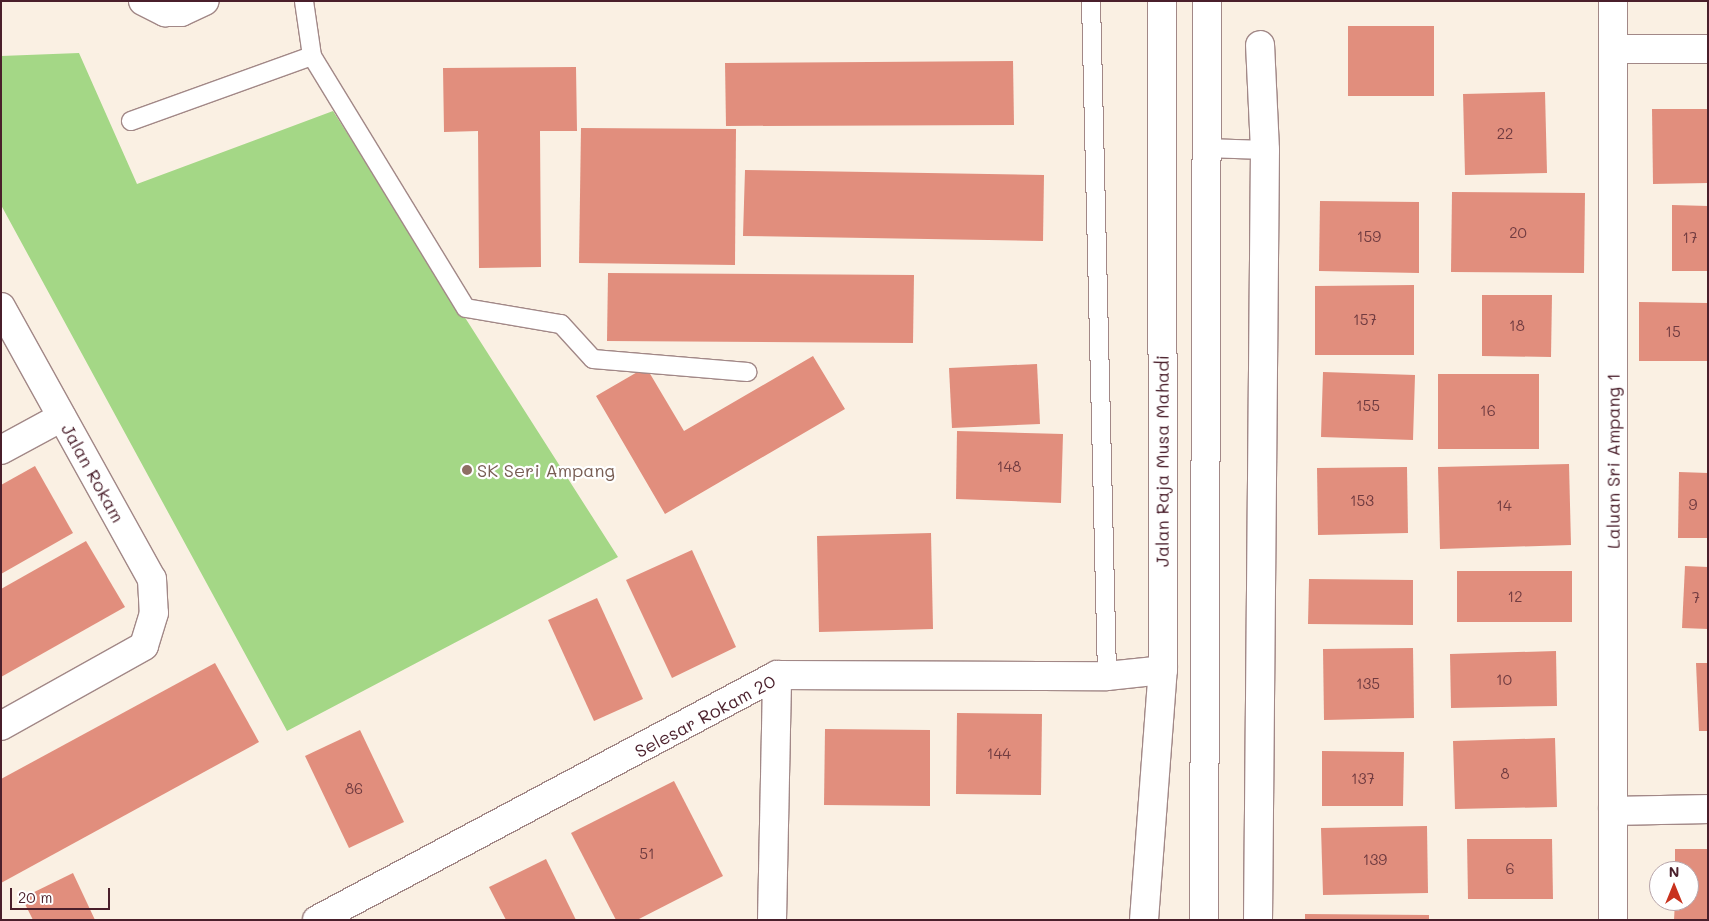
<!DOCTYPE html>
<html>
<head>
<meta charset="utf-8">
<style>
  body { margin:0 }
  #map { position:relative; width:1709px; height:921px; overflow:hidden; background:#faf0e3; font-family:Mali,sans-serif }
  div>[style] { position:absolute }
  .green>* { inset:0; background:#a4d786 }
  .building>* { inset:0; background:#e18e7d }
  .roads { filter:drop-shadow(1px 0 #a28887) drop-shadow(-1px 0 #a28887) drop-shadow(0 1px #a28887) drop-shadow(0 -1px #a28887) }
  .lane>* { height:18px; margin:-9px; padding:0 9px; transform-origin:9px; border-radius:9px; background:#fff }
  .street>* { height:28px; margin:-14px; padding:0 14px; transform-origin:14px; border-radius:14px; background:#fff }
  .secondary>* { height:28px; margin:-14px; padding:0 14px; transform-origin:14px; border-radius:14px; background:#fff }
  .dots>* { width:14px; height:14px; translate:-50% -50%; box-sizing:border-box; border:2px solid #fff; border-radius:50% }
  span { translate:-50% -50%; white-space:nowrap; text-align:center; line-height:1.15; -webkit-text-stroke:4.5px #fff; paint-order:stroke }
  .number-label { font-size:15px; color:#703b40 }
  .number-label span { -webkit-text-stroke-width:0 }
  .street-label { font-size:18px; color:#4a1f2b }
  .education-label { font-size:18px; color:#785e54 }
  .left { translate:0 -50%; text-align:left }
  .frame { position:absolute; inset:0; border:2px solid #4a1f2b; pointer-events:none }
  .north { position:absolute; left:1649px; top:861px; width:50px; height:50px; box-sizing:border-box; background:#fff; border:1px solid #b7a5aa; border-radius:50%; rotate:0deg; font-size:14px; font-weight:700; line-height:20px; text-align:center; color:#4a1f2b }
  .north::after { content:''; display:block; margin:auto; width:18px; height:22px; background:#c8321e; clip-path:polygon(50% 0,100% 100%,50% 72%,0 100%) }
  .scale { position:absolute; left:10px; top:888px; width:100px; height:22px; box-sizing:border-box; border:2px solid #4a1f2b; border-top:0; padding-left:6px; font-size:15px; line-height:18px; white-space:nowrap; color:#4a1f2b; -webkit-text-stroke:4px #fff; paint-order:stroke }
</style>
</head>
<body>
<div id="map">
  <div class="green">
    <div style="clip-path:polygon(79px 53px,137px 184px,333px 111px,618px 557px,287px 731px,1px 205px,1px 56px)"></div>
  </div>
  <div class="building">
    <div style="clip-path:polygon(1348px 26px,1434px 26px,1434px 96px,1348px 96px)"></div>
    <div style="clip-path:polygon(1013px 61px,1014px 125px,726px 126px,725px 63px)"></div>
    <div style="clip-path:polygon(576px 67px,577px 131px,540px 131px,541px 267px,479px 268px,478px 131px,444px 132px,443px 68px)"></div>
    <div style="clip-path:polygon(1545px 92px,1547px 173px,1465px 175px,1463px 94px)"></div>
    <div style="clip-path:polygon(1652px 109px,1708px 109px,1708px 183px,1653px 184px)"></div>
    <div style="clip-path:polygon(581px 128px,736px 129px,735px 265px,579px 263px)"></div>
    <div style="clip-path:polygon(745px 170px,1044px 175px,1043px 241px,743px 236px)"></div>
    <div style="clip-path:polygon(1452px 192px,1585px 193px,1584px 273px,1451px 272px)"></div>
    <div style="clip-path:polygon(1320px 201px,1419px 202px,1419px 273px,1319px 271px)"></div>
    <div style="clip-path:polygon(1672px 205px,1708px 206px,1708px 271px,1672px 271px)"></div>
    <div style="clip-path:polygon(608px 273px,914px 275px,913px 343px,607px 341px)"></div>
    <div style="clip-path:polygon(1414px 285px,1414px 355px,1315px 355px,1315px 286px)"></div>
    <div style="clip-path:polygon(1482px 295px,1552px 295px,1551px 357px,1482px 356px)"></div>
    <div style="clip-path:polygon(1639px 302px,1708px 303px,1708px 361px,1639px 361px)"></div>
    <div style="clip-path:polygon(813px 356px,845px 409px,665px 514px,596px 396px,646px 367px,684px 431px)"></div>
    <div style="clip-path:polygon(1037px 364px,1040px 424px,952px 428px,949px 368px)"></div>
    <div style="clip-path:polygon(1323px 372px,1415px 375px,1413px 440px,1321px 437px)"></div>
    <div style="clip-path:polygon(1438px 374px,1539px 374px,1539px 449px,1438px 449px)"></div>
    <div style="clip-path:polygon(957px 431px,1063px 434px,1061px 503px,956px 499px)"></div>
    <div style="clip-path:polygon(1569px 464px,1571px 545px,1440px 549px,1438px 467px)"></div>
    <div style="clip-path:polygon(35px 466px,73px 533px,1px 574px,1px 485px)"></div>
    <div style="clip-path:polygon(1407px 467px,1408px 533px,1318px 535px,1317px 468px)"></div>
    <div style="clip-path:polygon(1679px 472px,1708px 473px,1708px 538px,1678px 538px)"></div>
    <div style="clip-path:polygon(931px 533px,933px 629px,819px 632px,817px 536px)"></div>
    <div style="clip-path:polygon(86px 541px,125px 607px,1px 677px,1px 589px)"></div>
    <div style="clip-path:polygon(692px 550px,736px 647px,672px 678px,626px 580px)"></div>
    <div style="clip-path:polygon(1685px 566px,1708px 567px,1708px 629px,1682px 628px)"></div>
    <div style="clip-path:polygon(1457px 571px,1572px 571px,1572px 622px,1457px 622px)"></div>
    <div style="clip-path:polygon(1309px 579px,1413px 580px,1413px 625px,1308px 624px)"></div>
    <div style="clip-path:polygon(597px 598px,643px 699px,594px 721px,548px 620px)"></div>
    <div style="clip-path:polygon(1413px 648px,1414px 718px,1324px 720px,1323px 649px)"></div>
    <div style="clip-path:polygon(1556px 651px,1557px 706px,1451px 708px,1450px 654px)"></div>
    <div style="clip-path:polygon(215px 663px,259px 742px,1px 883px,1px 779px)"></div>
    <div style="clip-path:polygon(1696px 663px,1708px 663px,1708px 731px,1699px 731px)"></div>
    <div style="clip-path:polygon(957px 713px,1042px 714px,1041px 795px,956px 794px)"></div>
    <div style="clip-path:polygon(825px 729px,930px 730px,930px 806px,824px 805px)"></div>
    <div style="clip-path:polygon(360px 730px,404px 822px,349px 848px,305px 756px)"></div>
    <div style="clip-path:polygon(1555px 738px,1557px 807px,1455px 809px,1453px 741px)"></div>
    <div style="clip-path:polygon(1322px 751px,1404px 752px,1403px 806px,1322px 806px)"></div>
    <div style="clip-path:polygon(674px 781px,723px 876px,637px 920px,616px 920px,571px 833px)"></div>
    <div style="clip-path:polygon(1427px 826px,1428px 893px,1323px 895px,1321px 828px)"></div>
    <div style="clip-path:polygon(1467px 839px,1552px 839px,1553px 899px,1468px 899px)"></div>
    <div style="clip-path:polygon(1675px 849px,1708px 849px,1708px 920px,1674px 920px,1675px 901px,1689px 901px,1689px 871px,1675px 871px)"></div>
    <div style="clip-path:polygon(546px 859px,576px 920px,506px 920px,489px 887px)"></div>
    <div style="clip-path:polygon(73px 873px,95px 920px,33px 920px,22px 898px)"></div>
    <div style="clip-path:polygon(1305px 914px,1429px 915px,1429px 920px,1305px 920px)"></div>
  </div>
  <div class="roads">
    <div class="lane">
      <div style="left:1091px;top:1px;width:675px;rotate:88.64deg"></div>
      <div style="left:312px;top:56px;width:295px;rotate:58.6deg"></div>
      <div style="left:466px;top:308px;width:96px;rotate:9.6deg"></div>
      <div style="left:561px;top:324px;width:47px;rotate:47.6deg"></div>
      <div style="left:593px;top:359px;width:155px;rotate:4.8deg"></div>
      <div style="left:131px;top:121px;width:192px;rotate:-19.8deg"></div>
      <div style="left:312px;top:56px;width:56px;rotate:-98.3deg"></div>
      <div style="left:1205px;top:148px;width:60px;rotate:1.9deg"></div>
    </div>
    <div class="street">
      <div style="left:143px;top:1px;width:25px;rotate:27deg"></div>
      <div style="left:165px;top:12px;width:16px"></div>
      <div style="left:181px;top:12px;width:26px;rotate:-25deg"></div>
      <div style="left:1613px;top:1px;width:919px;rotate:90deg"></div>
      <div style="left:1613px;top:49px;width:95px"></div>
      <div style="left:1px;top:307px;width:311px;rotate:61deg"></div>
      <div style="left:152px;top:579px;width:34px;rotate:87deg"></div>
      <div style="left:154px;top:613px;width:34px;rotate:107deg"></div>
      <div style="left:144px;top:646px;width:164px;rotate:150.8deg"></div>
      <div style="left:1px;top:450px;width:69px;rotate:-28.4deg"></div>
      <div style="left:1613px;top:811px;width:95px;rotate:-1.2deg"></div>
      <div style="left:317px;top:920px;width:521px;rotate:-28.04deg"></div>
      <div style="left:777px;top:675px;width:330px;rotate:0.2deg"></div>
      <div style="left:1107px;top:676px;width:56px;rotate:-6.1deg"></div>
      <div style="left:772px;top:920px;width:245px;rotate:-88.8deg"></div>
      <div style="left:1258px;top:920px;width:770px;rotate:-89.48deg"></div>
      <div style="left:1265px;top:150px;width:105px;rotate:-92.7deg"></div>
    </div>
    <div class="secondary">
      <div style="left:1144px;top:920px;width:251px;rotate:-85.7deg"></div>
      <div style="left:1163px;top:670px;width:669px;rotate:-90.09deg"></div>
      <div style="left:1204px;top:920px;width:919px;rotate:-89.81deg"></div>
    </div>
  </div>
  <div class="dots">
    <div style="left:467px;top:470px;background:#8d6e63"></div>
  </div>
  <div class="number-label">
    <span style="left:1505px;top:134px">22</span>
    <span style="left:1518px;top:233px">20</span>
    <span style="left:1369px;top:237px">159</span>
    <span style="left:1690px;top:238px">17</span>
    <span style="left:1365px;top:320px">157</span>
    <span style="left:1517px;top:326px">18</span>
    <span style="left:1673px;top:332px">15</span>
    <span style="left:1368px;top:406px">155</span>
    <span style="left:1488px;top:411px">16</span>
    <span style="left:1009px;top:467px">148</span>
    <span style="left:1362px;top:501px">153</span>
    <span style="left:1693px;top:505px">9</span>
    <span style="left:1504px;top:506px">14</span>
    <span style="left:1515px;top:597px">12</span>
    <span style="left:1696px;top:598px">7</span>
    <span style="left:1504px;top:680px">10</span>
    <span style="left:1368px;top:684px">135</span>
    <span style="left:999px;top:754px">144</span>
    <span style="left:1505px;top:774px">8</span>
    <span style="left:1363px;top:779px">137</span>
    <span style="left:354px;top:789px">86</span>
    <span style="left:647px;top:854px">51</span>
    <span style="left:1375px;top:860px">139</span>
    <span style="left:1510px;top:869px">6</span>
  </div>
  <div class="street-label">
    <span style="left:1162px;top:461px;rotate:-90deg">Jalan Raja Musa Mahadi</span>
    <span style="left:1613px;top:461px;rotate:-90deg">Laluan Sri Ampang 1</span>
    <span style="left:93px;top:473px;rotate:61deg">Jalan Rokam</span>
    <span style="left:705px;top:716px;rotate:-28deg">Selesar Rokam 20</span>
  </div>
  <div class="education-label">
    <span class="left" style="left:477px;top:470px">SK Seri Ampang</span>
  </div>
  <div class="frame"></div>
  <div class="north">N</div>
  <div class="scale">20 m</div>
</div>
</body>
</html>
